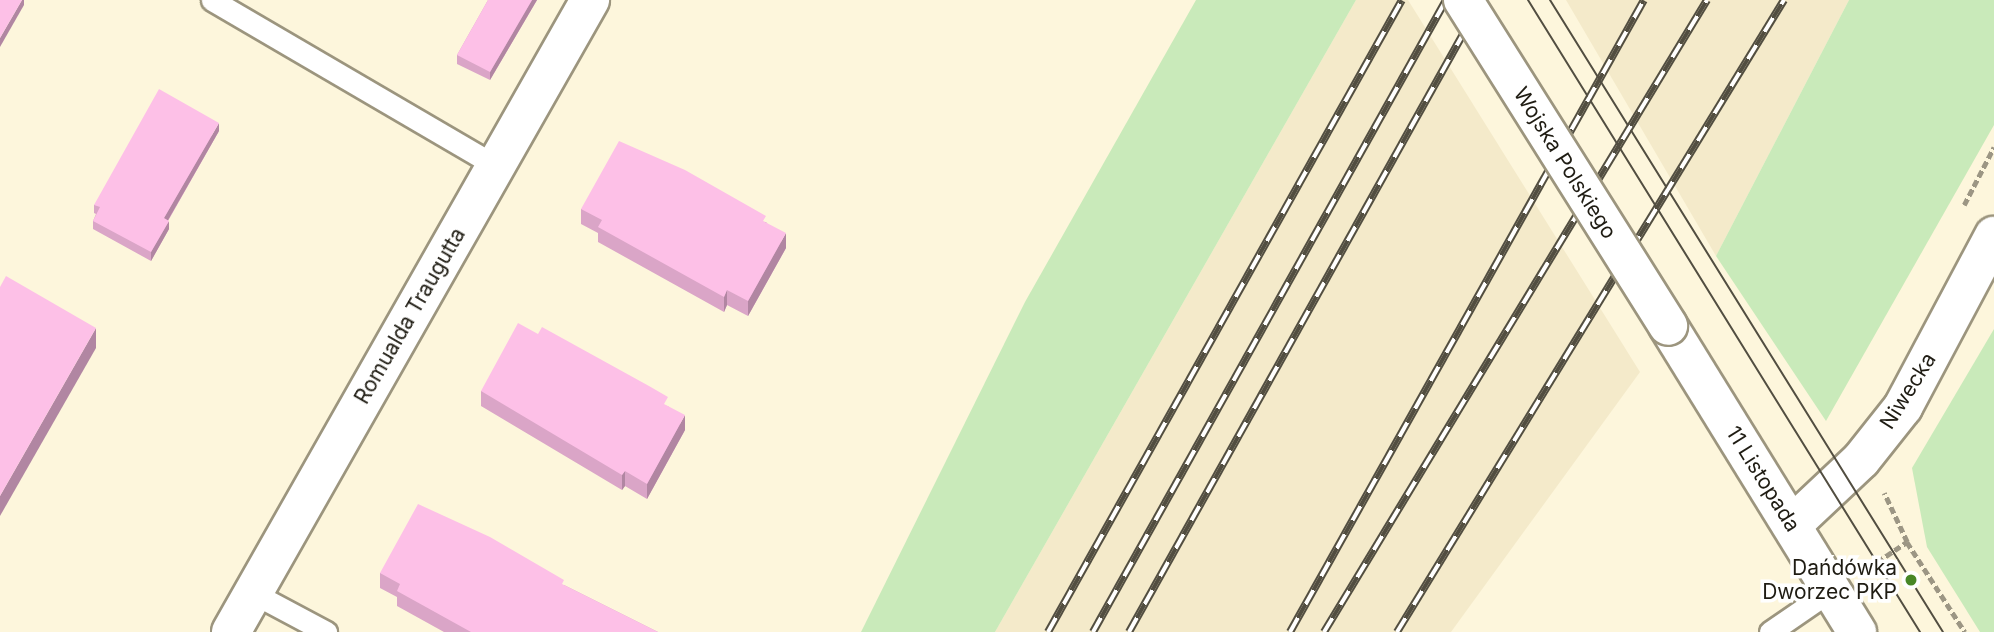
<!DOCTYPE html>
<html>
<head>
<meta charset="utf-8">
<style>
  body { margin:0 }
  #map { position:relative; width:1994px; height:632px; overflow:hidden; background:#fdf6dc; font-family:Inter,sans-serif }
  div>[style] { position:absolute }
  .built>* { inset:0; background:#f4eaca }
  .green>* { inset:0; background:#c9eaba }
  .path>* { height:4.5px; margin-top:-2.25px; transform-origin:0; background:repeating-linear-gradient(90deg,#9c9684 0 7px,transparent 0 10.5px) }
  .roads { filter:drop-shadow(2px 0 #9c957e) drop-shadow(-2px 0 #9c957e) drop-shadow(0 2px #9c957e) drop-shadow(0 -2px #9c957e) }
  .lane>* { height:21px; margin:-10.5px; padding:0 10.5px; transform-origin:10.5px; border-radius:10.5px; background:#fff }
  .street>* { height:38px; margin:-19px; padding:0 19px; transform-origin:19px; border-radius:19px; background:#fff }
  .secondary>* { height:38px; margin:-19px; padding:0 19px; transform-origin:19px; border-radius:19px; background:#fff }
  .tram>* { height:2px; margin:-1px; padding:0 1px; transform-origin:1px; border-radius:1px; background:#524e41 }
  .rail>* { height:8px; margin-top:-4px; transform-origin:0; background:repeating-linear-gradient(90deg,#fff 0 16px,#524e41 0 32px); box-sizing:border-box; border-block:2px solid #524e41 }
  .bridges { filter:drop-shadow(2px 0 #9c957e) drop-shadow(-2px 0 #9c957e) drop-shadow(0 2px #9c957e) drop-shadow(0 -2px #9c957e) }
  .secondary-bridge>* { height:38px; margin:-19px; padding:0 19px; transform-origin:19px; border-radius:19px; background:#fff }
  .wall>* { inset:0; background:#daa5c7 }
  .shaded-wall>* { inset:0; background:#b186a2 }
  .building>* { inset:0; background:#fdc0e7 }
  .dots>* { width:19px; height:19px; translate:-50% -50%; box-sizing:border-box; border:4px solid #fff; border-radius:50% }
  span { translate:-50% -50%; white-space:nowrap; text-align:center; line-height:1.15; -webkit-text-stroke:7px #fff; paint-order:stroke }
  .street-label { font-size:21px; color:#1f1c13 }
  .poi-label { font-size:21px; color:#1f1c13 }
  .right { translate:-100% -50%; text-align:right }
</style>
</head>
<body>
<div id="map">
  <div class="built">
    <div style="clip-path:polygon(1356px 0,1408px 0,1640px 372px,1451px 632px,995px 632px)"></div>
    <div style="clip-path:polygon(1566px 0,1849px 0,1716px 256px)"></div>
  </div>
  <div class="green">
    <div style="clip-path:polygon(1196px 0,1356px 0,995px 632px,861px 632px,1025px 302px)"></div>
    <div style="clip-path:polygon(1849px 0,1994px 0,1994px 125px,1826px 421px,1716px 256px)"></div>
    <div style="clip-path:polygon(1994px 329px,1994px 632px,1980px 632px,1927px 547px,1912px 468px)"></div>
  </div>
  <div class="path">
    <div style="left:1964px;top:205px;width:65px;rotate:-62.7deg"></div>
    <div style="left:1907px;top:542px;width:107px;rotate:57.2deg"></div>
    <div style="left:1877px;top:562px;width:36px;rotate:-34deg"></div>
    <div style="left:1907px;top:542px;width:54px;rotate:-115.1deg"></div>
  </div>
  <div class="roads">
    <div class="lane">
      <div style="left:212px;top:0;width:329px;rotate:30.3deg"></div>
      <div style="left:253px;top:593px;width:83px;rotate:28.1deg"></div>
      <div style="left:1770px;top:632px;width:74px;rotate:-34.5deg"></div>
    </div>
    <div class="street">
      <div style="left:1793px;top:524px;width:93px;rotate:-43.3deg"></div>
      <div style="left:1861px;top:460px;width:68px;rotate:-51.6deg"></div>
      <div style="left:1903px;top:407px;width:194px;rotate:-62deg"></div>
      <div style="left:231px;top:632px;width:727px;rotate:-60.4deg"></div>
    </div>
    <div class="secondary">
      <div style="left:1668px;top:326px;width:360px;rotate:58.3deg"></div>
    </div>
  </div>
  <div class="tram">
    <div style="left:1528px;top:0;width:744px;rotate:58.19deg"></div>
    <div style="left:1550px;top:0;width:744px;rotate:58.13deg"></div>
  </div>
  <div class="rail">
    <div style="left:1048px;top:632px;width:724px;rotate:-60.75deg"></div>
    <div style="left:1093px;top:632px;width:724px;rotate:-60.81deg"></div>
    <div style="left:1129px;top:632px;width:724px;rotate:-60.81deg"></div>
    <div style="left:1290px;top:632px;width:724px;rotate:-60.75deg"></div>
    <div style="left:1324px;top:632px;width:739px;rotate:-58.78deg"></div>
    <div style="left:1397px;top:632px;width:741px;rotate:-58.52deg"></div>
  </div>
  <div class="bridges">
    <div class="secondary-bridge">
      <div style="left:1463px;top:0;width:385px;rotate:57.8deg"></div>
    </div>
  </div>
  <div class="wall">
    <div style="clip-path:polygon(488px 0,537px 0,490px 80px,457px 64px,457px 55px)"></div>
    <div style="clip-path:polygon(219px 131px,168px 221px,169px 229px,151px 261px,93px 229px,93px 221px,96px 214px,94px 213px,94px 205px)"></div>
    <div style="clip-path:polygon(581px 209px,766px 222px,786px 248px,748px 316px,727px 305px,724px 312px,598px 242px,598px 233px,581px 224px)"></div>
    <div style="clip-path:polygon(481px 391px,668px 406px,685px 430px,647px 499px,625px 486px,622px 490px,481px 406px)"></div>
    <div style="clip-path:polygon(380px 573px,564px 585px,658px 632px,444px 632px,397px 606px,397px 597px,380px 588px)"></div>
  </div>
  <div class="shaded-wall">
    <div style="clip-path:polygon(22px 0,24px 0,24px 5px,0 47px,0 38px)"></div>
    <div style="clip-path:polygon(532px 0,537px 0,490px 80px,490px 72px)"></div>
    <div style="clip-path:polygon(219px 123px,219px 131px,164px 227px,164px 218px)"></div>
    <div style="clip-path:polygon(169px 221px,169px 229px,151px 261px,151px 252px)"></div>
    <div style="clip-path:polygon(786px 233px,786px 248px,748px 316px,748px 301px)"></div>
    <div style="clip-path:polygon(727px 290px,727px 305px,724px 312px,724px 297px)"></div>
    <div style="clip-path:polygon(96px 328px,96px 348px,0 516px,0 496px)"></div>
    <div style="clip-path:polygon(685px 415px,685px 430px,647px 499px,647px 484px)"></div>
    <div style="clip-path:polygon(625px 471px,625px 486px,622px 490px,622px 475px)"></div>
  </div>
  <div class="building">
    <div style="clip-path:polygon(0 0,22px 0,0 38px)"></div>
    <div style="clip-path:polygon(488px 0,532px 0,490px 72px,457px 55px)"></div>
    <div style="clip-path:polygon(159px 89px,219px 123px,164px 218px,169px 221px,151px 252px,93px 221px,100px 207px,94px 205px)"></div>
    <div style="clip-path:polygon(619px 141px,685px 170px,766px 216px,763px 221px,786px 233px,748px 301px,727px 290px,724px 297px,598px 227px,602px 220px,581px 209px)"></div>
    <div style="clip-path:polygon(6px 276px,96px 328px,0 496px,0 287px)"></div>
    <div style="clip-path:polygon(518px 323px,538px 334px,542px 327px,649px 386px,668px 397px,664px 404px,685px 415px,647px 484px,625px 471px,622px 475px,481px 391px)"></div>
    <div style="clip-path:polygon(418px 504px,490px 537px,564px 580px,562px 584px,658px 632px,471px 632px,397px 591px,400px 584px,380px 573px)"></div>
  </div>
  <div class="dots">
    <div style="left:1911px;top:580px;background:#488727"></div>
  </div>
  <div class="street-label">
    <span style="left:1565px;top:163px;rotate:58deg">Wojska Polskiego</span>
    <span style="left:410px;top:316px;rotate:-60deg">Romualda Traugutta</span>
    <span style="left:1908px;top:391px;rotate:-58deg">Niwecka</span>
    <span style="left:1763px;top:479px;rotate:58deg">11 Listopada</span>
  </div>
  <div class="poi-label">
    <span class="right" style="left:1897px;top:580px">Dańdówka<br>Dworzec PKP</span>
  </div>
</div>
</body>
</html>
